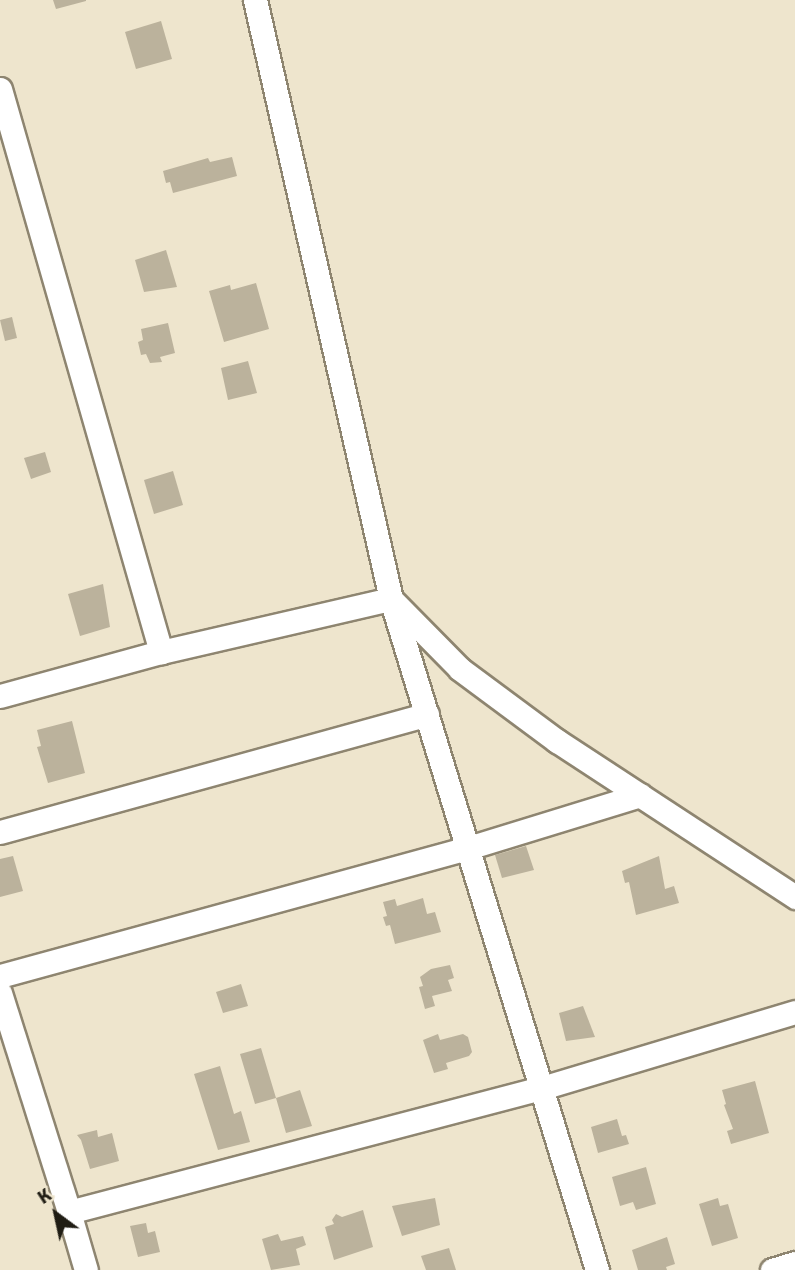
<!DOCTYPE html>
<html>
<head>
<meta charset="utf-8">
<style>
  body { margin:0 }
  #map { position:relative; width:795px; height:1270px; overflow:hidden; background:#eee5cd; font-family:Signika,sans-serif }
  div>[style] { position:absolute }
  .building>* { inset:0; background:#bbb29c }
  .roads { filter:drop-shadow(2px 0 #8e8570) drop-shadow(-2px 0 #8e8570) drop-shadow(0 2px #8e8570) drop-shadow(0 -2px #8e8570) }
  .minor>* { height:23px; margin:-11.5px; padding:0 11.5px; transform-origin:11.5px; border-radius:11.5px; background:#fff }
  span { translate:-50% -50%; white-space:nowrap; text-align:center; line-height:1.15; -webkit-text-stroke:5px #eee5cd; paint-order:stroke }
  .north { position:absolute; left:21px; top:1179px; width:70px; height:70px; -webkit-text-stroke:5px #eee5cd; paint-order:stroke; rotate:327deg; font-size:19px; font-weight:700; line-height:28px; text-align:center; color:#201d14 }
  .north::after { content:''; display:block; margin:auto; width:24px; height:32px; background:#201d14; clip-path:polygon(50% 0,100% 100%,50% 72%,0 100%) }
</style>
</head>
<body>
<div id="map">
  <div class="building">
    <div style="clip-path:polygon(53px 0,86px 0,86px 1px,56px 9px)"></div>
    <div style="clip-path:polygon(161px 21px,172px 59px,136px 69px,125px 32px)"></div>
    <div style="clip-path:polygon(232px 157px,237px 176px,173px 193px,170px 182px,166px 183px,163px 171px,208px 158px,210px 162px)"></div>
    <div style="clip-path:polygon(166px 250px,177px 287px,144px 292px,135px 260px)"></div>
    <div style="clip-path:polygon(256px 283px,269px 329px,224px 342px,209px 291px,230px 285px,231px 290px)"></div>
    <div style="clip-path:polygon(12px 317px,17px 338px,5px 341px,0 320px)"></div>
    <div style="clip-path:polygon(168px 323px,175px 353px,160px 357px,162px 362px,150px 363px,146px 354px,141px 355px,138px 342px,143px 340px,141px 329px)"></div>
    <div style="clip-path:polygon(248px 361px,257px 393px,228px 400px,221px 368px)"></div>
    <div style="clip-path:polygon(45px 452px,51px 472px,31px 479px,24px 458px)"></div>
    <div style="clip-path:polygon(173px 471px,183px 505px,154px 514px,144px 480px)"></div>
    <div style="clip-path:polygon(103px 584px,110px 627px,80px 636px,68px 594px)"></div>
    <div style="clip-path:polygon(72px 721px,85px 773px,48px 783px,37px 747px,41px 746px,37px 730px)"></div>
    <div style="clip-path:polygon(526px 846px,534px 870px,502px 878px,495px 855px)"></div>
    <div style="clip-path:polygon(13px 856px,23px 891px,0 897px,0 859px)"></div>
    <div style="clip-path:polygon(659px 856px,665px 889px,674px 886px,679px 903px,636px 915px,629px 882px,625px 883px,622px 871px)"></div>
    <div style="clip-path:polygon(423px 898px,427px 914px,435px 912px,441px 932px,395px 944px,390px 925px,386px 926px,383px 917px,387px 916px,383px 902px,395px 899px,397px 906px)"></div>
    <div style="clip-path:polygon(450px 965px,454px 978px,448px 980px,452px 991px,432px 996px,435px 1006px,425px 1009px,419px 987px,423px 986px,420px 977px,431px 969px)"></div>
    <div style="clip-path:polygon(241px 984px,248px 1006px,223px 1013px,216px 992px)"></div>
    <div style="clip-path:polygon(583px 1006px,595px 1037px,566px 1041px,559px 1013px)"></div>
    <div style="clip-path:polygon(438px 1034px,440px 1040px,463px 1034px,468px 1037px,472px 1052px,469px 1056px,446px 1063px,448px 1069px,434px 1073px,423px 1040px)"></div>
    <div style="clip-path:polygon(261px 1048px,276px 1098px,300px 1090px,312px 1126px,286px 1133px,276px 1098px,255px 1104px,240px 1054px)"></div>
    <div style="clip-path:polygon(220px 1066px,234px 1114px,241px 1111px,250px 1142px,218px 1150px,194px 1074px)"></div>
    <div style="clip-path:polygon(755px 1081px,769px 1133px,731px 1144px,727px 1131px,733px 1129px,724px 1105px,726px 1104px,722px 1090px)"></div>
    <div style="clip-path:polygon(617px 1119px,622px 1136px,626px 1135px,629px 1144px,598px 1153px,591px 1127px)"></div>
    <div style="clip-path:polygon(97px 1130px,98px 1137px,112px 1133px,119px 1161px,90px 1169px,81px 1140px,77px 1135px)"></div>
    <div style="clip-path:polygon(646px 1167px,656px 1204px,636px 1210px,633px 1202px,620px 1206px,612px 1177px)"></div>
    <div style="clip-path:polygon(435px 1198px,440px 1225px,402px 1236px,392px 1206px)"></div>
    <div style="clip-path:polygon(718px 1198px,720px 1206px,728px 1204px,738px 1238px,712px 1246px,699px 1204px)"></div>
    <div style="clip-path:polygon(363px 1210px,373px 1247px,334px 1260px,325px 1227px,334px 1224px,332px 1220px,336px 1214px,342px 1217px)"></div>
    <div style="clip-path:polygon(146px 1223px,148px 1233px,155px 1231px,160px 1252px,138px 1257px,130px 1226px)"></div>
    <div style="clip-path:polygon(278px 1234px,281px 1241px,303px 1236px,306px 1245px,296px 1249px,300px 1265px,271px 1270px,262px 1239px)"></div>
    <div style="clip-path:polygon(667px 1237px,675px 1264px,666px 1267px,667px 1270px,638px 1270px,632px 1250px)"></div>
    <div style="clip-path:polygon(449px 1248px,456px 1270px,426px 1270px,421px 1256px)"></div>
  </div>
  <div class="roads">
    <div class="minor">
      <div style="left:255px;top:0;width:614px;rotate:77.21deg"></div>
      <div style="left:391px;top:599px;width:702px;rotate:72.93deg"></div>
      <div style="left:0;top:89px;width:586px;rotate:74.04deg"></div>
      <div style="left:0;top:696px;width:167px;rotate:-15.3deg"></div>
      <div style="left:161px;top:652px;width:236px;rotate:-13deg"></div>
      <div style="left:391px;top:599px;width:98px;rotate:45.4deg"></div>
      <div style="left:460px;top:669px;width:121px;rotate:36.6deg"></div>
      <div style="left:557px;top:741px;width:285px;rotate:33.2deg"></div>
      <div style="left:0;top:832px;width:443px;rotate:-15.4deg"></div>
      <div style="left:0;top:976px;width:485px;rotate:-15.3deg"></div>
      <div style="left:468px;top:848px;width:180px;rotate:-17.1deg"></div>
      <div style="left:0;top:993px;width:230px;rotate:72.5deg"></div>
      <div style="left:69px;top:1212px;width:489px;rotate:-14.7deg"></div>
      <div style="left:542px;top:1088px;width:264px;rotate:-16.7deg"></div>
      <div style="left:69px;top:1212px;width:60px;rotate:73.7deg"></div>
      <div style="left:772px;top:1270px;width:24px;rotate:-17deg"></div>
    </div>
  </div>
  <div class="north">K</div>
</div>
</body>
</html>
